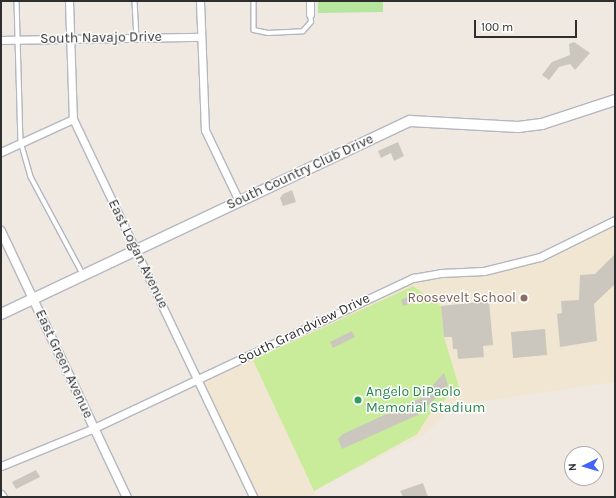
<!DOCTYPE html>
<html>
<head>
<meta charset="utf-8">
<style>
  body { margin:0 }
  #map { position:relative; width:616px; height:498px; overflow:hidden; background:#efe9e1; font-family:Karla,sans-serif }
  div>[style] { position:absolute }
  .education>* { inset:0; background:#f0e6d1 }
  .green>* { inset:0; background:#b6e59e }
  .pitch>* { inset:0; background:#c9ec9a }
  .building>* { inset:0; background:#cbc7bf }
  .roads { filter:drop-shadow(1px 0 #b4b7c1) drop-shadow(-1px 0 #b4b7c1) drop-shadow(0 1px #b4b7c1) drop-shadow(0 -1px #b4b7c1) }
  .service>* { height:3.5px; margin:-1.75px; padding:0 1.75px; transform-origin:1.75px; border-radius:1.75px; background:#fff }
  .minor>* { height:7px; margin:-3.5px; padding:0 3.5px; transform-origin:3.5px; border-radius:3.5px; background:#fff }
  .tertiary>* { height:8px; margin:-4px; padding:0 4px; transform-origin:4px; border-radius:4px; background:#fff }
  .secondary>* { height:10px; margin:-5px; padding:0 5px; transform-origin:5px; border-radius:5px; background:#fff }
  .dots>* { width:11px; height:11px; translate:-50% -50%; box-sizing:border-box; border:2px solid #fff; border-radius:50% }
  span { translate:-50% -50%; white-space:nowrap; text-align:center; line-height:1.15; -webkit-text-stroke:3px #fff; paint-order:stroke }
  .street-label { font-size:14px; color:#2e2e2e }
  .education-label { font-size:14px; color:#785e54 }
  .right { translate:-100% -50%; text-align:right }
  .leisure-label { font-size:14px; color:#27864d }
  .left { translate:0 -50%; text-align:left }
  .frame { position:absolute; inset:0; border:2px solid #2e2e2e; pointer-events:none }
  .north { position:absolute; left:564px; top:446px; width:40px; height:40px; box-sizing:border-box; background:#fff; border:1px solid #ababab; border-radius:50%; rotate:265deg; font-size:11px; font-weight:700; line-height:16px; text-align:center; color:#2e2e2e }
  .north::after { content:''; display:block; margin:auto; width:14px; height:18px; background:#4264fb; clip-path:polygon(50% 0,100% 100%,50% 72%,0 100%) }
  .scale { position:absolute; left:474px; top:20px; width:103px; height:18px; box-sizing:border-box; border:2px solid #2e2e2e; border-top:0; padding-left:5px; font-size:12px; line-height:14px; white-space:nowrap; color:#2e2e2e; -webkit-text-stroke:3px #fff; paint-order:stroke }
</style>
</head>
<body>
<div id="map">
  <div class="education">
    <div style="clip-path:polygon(615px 220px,615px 382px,457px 405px,423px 435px,314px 491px,317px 497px,253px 497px,198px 380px,412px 278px,484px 271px,539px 257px)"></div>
  </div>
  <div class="green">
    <div style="clip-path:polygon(318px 1px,383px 1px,383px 12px,318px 13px)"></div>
  </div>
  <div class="pitch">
    <div style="clip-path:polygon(413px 286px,441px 306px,444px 337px,459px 387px,431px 412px,417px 434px,314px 491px,253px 360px)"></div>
  </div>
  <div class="building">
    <div style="clip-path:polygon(574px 42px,590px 53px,575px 70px,570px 64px,559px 67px,549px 80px,542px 75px,552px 62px,570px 55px,569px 44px)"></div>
    <div style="clip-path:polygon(398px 142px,404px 156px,394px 161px,391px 153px,381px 158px,378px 151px)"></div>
    <div style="clip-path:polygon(292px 190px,296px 202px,283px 206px,280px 198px,283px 194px)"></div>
    <div style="clip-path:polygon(615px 254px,615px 284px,594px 304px,597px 341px,560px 347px,557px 314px,562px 313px,561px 301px,579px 300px,580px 275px,595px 274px)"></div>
    <div style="clip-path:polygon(412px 295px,415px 302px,403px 306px,401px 300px)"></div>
    <div style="clip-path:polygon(489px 301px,493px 345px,483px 346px,484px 357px,458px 359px,457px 349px,453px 349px,452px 337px,444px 337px,441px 306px)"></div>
    <div style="clip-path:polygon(545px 329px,547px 355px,513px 358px,511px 332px)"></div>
    <div style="clip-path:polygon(352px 331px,355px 337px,333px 348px,330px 342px)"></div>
    <div style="clip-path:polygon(444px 373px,448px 385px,420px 414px,342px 449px,338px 439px,343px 434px,421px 398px)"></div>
    <div style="clip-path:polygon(36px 470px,40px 477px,16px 489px,12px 482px)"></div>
    <div style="clip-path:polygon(423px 483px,428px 497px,403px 497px,400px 491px)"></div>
  </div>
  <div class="roads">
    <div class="service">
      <div style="left:17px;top:1px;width:141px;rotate:88.4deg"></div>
      <div style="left:21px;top:142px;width:36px;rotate:74deg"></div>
      <div style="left:31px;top:177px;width:110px;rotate:61.8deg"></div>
      <div style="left:135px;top:1px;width:37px;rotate:87deg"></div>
      <div style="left:254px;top:1px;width:29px;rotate:90deg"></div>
      <div style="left:254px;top:30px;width:14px;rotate:12deg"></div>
      <div style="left:268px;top:33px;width:35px;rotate:-3deg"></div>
      <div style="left:303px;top:31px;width:12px;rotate:-48deg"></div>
      <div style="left:311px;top:22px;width:8px;rotate:-97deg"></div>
    </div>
    <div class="minor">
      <div style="left:69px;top:1px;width:118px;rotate:88.1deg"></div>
      <div style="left:73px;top:119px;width:419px;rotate:64.5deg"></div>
      <div style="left:200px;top:1px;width:129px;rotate:87.8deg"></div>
      <div style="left:205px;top:130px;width:79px;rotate:64.4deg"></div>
      <div style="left:310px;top:1px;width:13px;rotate:90deg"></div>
      <div style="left:1px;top:40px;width:200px;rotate:-0.9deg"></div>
      <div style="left:1px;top:152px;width:79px;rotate:-24.6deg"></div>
      <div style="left:1px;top:466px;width:100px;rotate:-22.2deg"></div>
      <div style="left:94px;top:428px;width:353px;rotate:-25.2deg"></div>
      <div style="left:413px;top:278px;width:28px;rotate:-10deg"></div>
      <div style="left:441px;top:273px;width:43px;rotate:-2.7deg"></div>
      <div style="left:484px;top:271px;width:58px;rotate:-14deg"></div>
      <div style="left:540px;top:257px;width:84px;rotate:-26.3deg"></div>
      <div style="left:1px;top:494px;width:4px;rotate:56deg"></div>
    </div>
    <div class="tertiary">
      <div style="left:1px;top:231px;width:294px;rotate:64.7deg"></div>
    </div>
    <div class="secondary">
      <div style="left:1px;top:314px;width:452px;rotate:-25.3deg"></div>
      <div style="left:410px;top:121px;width:108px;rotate:3.2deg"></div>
      <div style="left:518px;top:127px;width:24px;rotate:-7deg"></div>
      <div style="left:542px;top:124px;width:77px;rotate:-18.2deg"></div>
    </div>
  </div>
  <div class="dots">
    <div style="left:524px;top:298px;background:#8d6e63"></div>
    <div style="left:358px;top:400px;background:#2e9e5b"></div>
  </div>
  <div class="street-label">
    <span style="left:101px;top:38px;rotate:-1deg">South Navajo Drive</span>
    <span style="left:300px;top:172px;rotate:-25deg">South Country Club Drive</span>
    <span style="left:138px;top:254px;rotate:64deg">East Logan Avenue</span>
    <span style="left:304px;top:329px;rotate:-26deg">South Grandview Drive</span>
    <span style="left:64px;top:364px;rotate:65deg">East Green Avenue</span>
  </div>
  <div class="education-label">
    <span class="right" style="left:516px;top:298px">Roosevelt School</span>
  </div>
  <div class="leisure-label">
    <span class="left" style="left:366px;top:400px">Angelo DiPaolo<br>Memorial Stadium</span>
  </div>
  <div class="frame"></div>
  <div class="north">N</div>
  <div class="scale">100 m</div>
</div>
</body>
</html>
